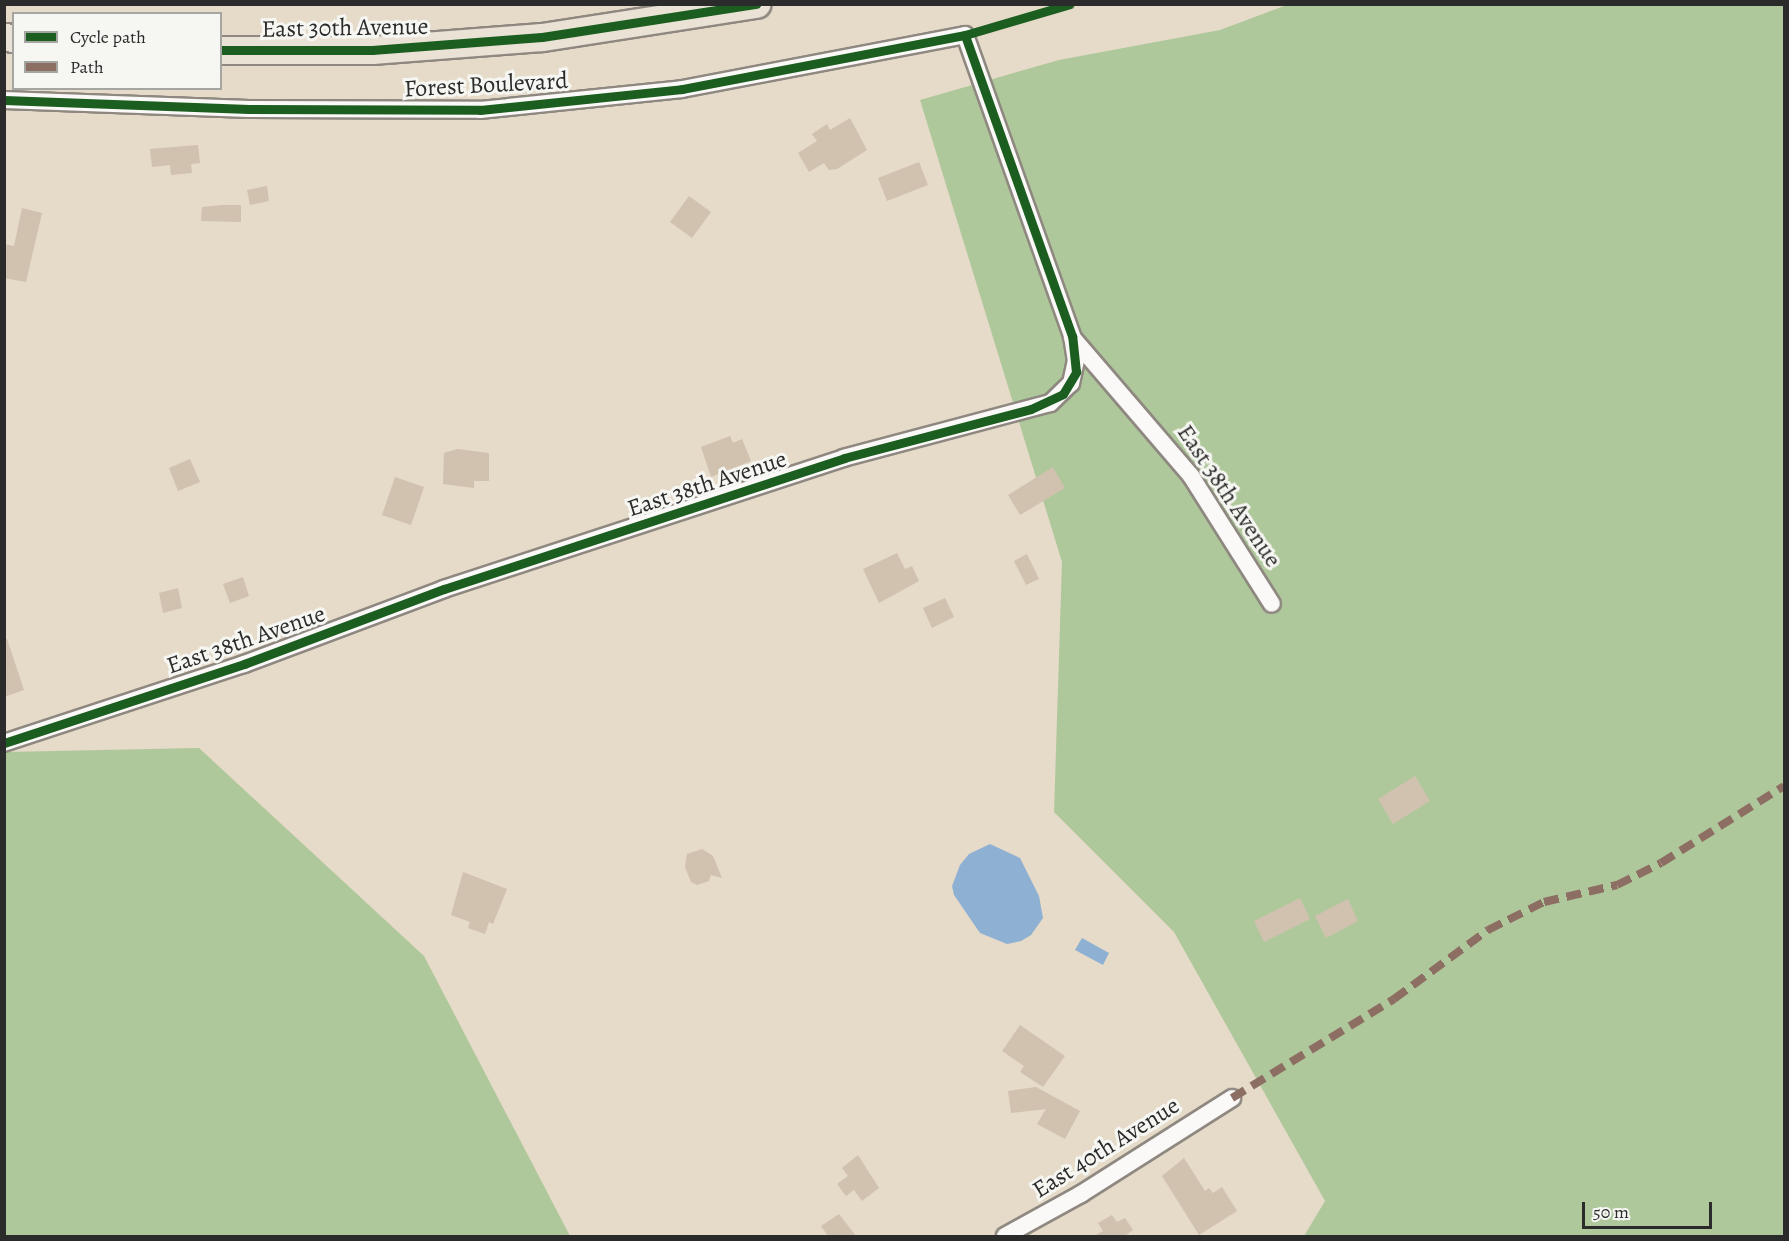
<!DOCTYPE html>
<html>
<head>
<meta charset="utf-8">
<style>
  body { margin:0 }
  #map { position:relative; width:1789px; height:1241px; overflow:hidden; background:#e6dac9; font-family:Alegreya,serif }
  div>[style] { position:absolute }
  .forest>* { inset:0; background:#afc89b }
  .water>* { inset:0; background:#8eb0d2 }
  .building>* { inset:0; background:#d1c1af }
  .roads { filter:drop-shadow(2px 0 #8e8880) drop-shadow(-2px 0 #8e8880) drop-shadow(0 2px #8e8880) drop-shadow(0 -2px #8e8880) }
  .street>* { height:16px; margin:-8px; padding:0 8px; transform-origin:8px; border-radius:8px; background:#fbf9f7 }
  .primary>* { height:27px; margin:-13.5px; padding:0 13.5px; transform-origin:13.5px; border-radius:13.5px; background:#ebe2d6 }
  .quiet>* { height:8px; margin-top:-4px; transform-origin:0; background:repeating-linear-gradient(90deg,#8d6e63 0 15px,transparent 0 23px) }
  .cycleway>* { height:9px; margin:-4.5px; padding:0 4.5px; transform-origin:4.5px; border-radius:4.5px; background:#1b5e20 }
  span { translate:-50% -50%; white-space:nowrap; text-align:center; line-height:1.15; -webkit-text-stroke:6px #f6f6f2; paint-order:stroke }
  .street-label { font-size:24px; color:#2b2b2b }
  .frame { position:absolute; inset:0; border:6px solid #2b2b2b; pointer-events:none }
  .legend { position:absolute; left:12px; top:12px; width:210px; height:78px; box-sizing:border-box; background:#f6f6f2; border:2px solid #a5a5a2; margin:0; padding:8px 10px; list-style:none; font-size:18px; color:#2b2b2b }
  .legend li { display:flex; align-items:center; gap:12px; height:30px }
  .legend b { width:30px; border:2px solid #a5a5a2 }
  .scale { position:absolute; left:1582px; top:1202px; width:130px; height:27px; box-sizing:border-box; border:3px solid #2b2b2b; border-top:0; padding-left:8px; font-size:18px; line-height:21px; white-space:nowrap; color:#2b2b2b; -webkit-text-stroke:4px #f6f6f2; paint-order:stroke }
</style>
</head>
<body>
<div id="map">
  <div class="forest">
    <div style="clip-path:polygon(1287px 5px,1784px 5px,1784px 1236px,1304px 1236px,1325px 1201px,1174px 932px,1054px 812px,1062px 562px,920px 100px,1059px 60px,1220px 30px)"></div>
    <div style="clip-path:polygon(199px 748px,424px 956px,570px 1236px,5px 1236px,5px 752px)"></div>
  </div>
  <div class="water">
    <div style="clip-path:polygon(990px 844px,1020px 858px,1039px 896px,1043px 918px,1031px 935px,1021px 941px,1007px 944px,980px 933px,954px 895px,952px 886px,960px 865px,969px 854px)"></div>
    <div style="clip-path:polygon(1082px 938px,1109px 953px,1103px 965px,1075px 950px)"></div>
  </div>
  <div class="building">
    <div style="clip-path:polygon(850px 118px,867px 150px,837px 169px,829px 170px,824px 163px,809px 172px,798px 153px,817px 141px,812px 134px,827px 124px,830px 130px)"></div>
    <div style="clip-path:polygon(198px 145px,200px 163px,191px 164px,192px 173px,171px 175px,170px 165px,152px 167px,150px 149px)"></div>
    <div style="clip-path:polygon(919px 162px,928px 185px,887px 201px,878px 178px)"></div>
    <div style="clip-path:polygon(267px 186px,269px 201px,250px 205px,247px 190px)"></div>
    <div style="clip-path:polygon(689px 196px,711px 212px,692px 238px,670px 222px)"></div>
    <div style="clip-path:polygon(222px 205px,241px 205px,241px 222px,201px 221px,202px 207px)"></div>
    <div style="clip-path:polygon(22px 208px,42px 213px,26px 282px,4px 278px,4px 244px,14px 246px)"></div>
    <div style="clip-path:polygon(730px 436px,733px 443px,742px 439px,751px 461px,711px 477px,701px 447px)"></div>
    <div style="clip-path:polygon(457px 449px,489px 453px,489px 481px,474px 481px,474px 488px,443px 484px,444px 453px)"></div>
    <div style="clip-path:polygon(190px 459px,200px 482px,178px 491px,169px 468px)"></div>
    <div style="clip-path:polygon(1053px 467px,1065px 488px,1020px 515px,1008px 495px)"></div>
    <div style="clip-path:polygon(395px 477px,424px 487px,411px 525px,382px 515px)"></div>
    <div style="clip-path:polygon(897px 553px,905px 569px,912px 566px,919px 581px,879px 603px,863px 569px)"></div>
    <div style="clip-path:polygon(1027px 554px,1039px 579px,1026px 585px,1014px 561px)"></div>
    <div style="clip-path:polygon(243px 577px,249px 596px,230px 603px,223px 584px)"></div>
    <div style="clip-path:polygon(178px 588px,182px 608px,163px 613px,159px 593px)"></div>
    <div style="clip-path:polygon(945px 598px,954px 617px,932px 628px,923px 608px)"></div>
    <div style="clip-path:polygon(7px 639px,24px 690px,4px 697px,4px 640px)"></div>
    <div style="clip-path:polygon(1415px 776px,1430px 801px,1393px 824px,1378px 799px)"></div>
    <div style="clip-path:polygon(702px 849px,713px 856px,722px 878px,711px 875px,709px 881px,697px 885px,691px 882px,685px 867px,687px 854px)"></div>
    <div style="clip-path:polygon(463px 872px,507px 889px,493px 924px,489px 922px,485px 934px,468px 928px,470px 922px,451px 915px)"></div>
    <div style="clip-path:polygon(1300px 898px,1310px 919px,1264px 942px,1254px 921px)"></div>
    <div style="clip-path:polygon(1348px 899px,1358px 921px,1326px 938px,1315px 916px)"></div>
    <div style="clip-path:polygon(1020px 1025px,1065px 1056px,1043px 1087px,1020px 1072px,1024px 1066px,1002px 1051px)"></div>
    <div style="clip-path:polygon(1036px 1087px,1080px 1111px,1065px 1139px,1037px 1124px,1046px 1109px,1011px 1113px,1008px 1091px)"></div>
    <div style="clip-path:polygon(858px 1155px,879px 1188px,862px 1201px,854px 1190px,846px 1196px,837px 1184px,848px 1176px,842px 1168px)"></div>
    <div style="clip-path:polygon(1184px 1158px,1205px 1191px,1209px 1188px,1213px 1193px,1222px 1187px,1237px 1211px,1199px 1235px,1162px 1176px)"></div>
    <div style="clip-path:polygon(839px 1214px,856px 1236px,828px 1236px,821px 1226px)"></div>
    <div style="clip-path:polygon(1112px 1215px,1117px 1222px,1125px 1218px,1133px 1230px,1125px 1236px,1094px 1236px,1103px 1231px,1098px 1223px)"></div>
  </div>
  <div class="roads">
    <div class="street">
      <div style="left:4px;top:100px;width:245px;rotate:2.1deg"></div>
      <div style="left:249px;top:109px;width:231px;rotate:0.2deg"></div>
      <div style="left:480px;top:110px;width:203px;rotate:-5.9deg"></div>
      <div style="left:682px;top:89px;width:288px;rotate:-10.8deg"></div>
      <div style="left:965px;top:35px;width:319px;rotate:70.4deg"></div>
      <div style="left:1072px;top:336px;width:24px;rotate:81deg"></div>
      <div style="left:1076px;top:360px;width:24px;rotate:102deg"></div>
      <div style="left:1071px;top:383px;width:29px;rotate:136deg"></div>
      <div style="left:1050px;top:403px;width:213px;rotate:165.1deg"></div>
      <div style="left:844px;top:458px;width:421px;rotate:161.9deg"></div>
      <div style="left:444px;top:589px;width:214px;rotate:159.4deg"></div>
      <div style="left:244px;top:664px;width:253px;rotate:161.8deg"></div>
      <div style="left:1072px;top:337px;width:183px;rotate:49.4deg"></div>
      <div style="left:1191px;top:476px;width:151px;rotate:57.7deg"></div>
      <div style="left:1005px;top:1236px;width:87px;rotate:-28.9deg"></div>
      <div style="left:1081px;top:1194px;width:179px;rotate:-32.4deg"></div>
    </div>
    <div class="primary">
      <div style="left:4px;top:37px;width:10px;rotate:6deg"></div>
      <div style="left:220px;top:50px;width:152px"></div>
      <div style="left:372px;top:50px;width:170px;rotate:-4.4deg"></div>
      <div style="left:542px;top:37px;width:217px;rotate:-8.8deg"></div>
    </div>
  </div>
  <div class="quiet">
    <div style="left:1232px;top:1098px;width:190px;rotate:-31.4deg"></div>
    <div style="left:1394px;top:999px;width:117px;rotate:-36.3deg"></div>
    <div style="left:1488px;top:930px;width:63px;rotate:-26.6deg"></div>
    <div style="left:1544px;top:902px;width:75px;rotate:-13.1deg"></div>
    <div style="left:1617px;top:885px;width:49px;rotate:-26.6deg"></div>
    <div style="left:1661px;top:863px;width:145px;rotate:-32deg"></div>
  </div>
  <div class="cycleway">
    <div style="left:220px;top:50px;width:152px"></div>
    <div style="left:372px;top:50px;width:170px;rotate:-4.4deg"></div>
    <div style="left:542px;top:37px;width:217px;rotate:-8.8deg"></div>
    <div style="left:4px;top:100px;width:245px;rotate:2.1deg"></div>
    <div style="left:249px;top:109px;width:231px;rotate:0.2deg"></div>
    <div style="left:480px;top:110px;width:203px;rotate:-5.9deg"></div>
    <div style="left:682px;top:89px;width:288px;rotate:-10.8deg"></div>
    <div style="left:965px;top:35px;width:109px;rotate:-16.4deg"></div>
    <div style="left:4px;top:743px;width:253px;rotate:-18.2deg"></div>
    <div style="left:244px;top:664px;width:214px;rotate:-20.6deg"></div>
    <div style="left:444px;top:589px;width:421px;rotate:-18.1deg"></div>
    <div style="left:844px;top:458px;width:193px;rotate:-14.7deg"></div>
    <div style="left:1031px;top:409px;width:35px;rotate:-25deg"></div>
    <div style="left:1063px;top:394px;width:26px;rotate:-59deg"></div>
    <div style="left:1076px;top:372px;width:36px;rotate:-96deg"></div>
    <div style="left:1072px;top:336px;width:319px;rotate:-109.6deg"></div>
  </div>
  <div class="street-label">
    <span style="left:345px;top:28px;rotate:-1deg">East 30th Avenue</span>
    <span style="left:486px;top:85px;rotate:-3deg">Forest Boulevard</span>
    <span style="left:707px;top:484px;rotate:-18deg">East 38th Avenue</span>
    <span style="left:1229px;top:496px;rotate:56deg">East 38th Avenue</span>
    <span style="left:246px;top:640px;rotate:-19deg">East 38th Avenue</span>
    <span style="left:1106px;top:1148px;rotate:-32deg">East 40th Avenue</span>
  </div>
  <div class="frame"></div>
  <ul class="legend">
  <li><b style="height:8px;background:#1b5e20"></b>Cycle path</li>
  <li><b style="height:8px;background:#8d6e63"></b>Path</li>
  </ul>
  <div class="scale">50 m</div>
</div>
</body>
</html>
